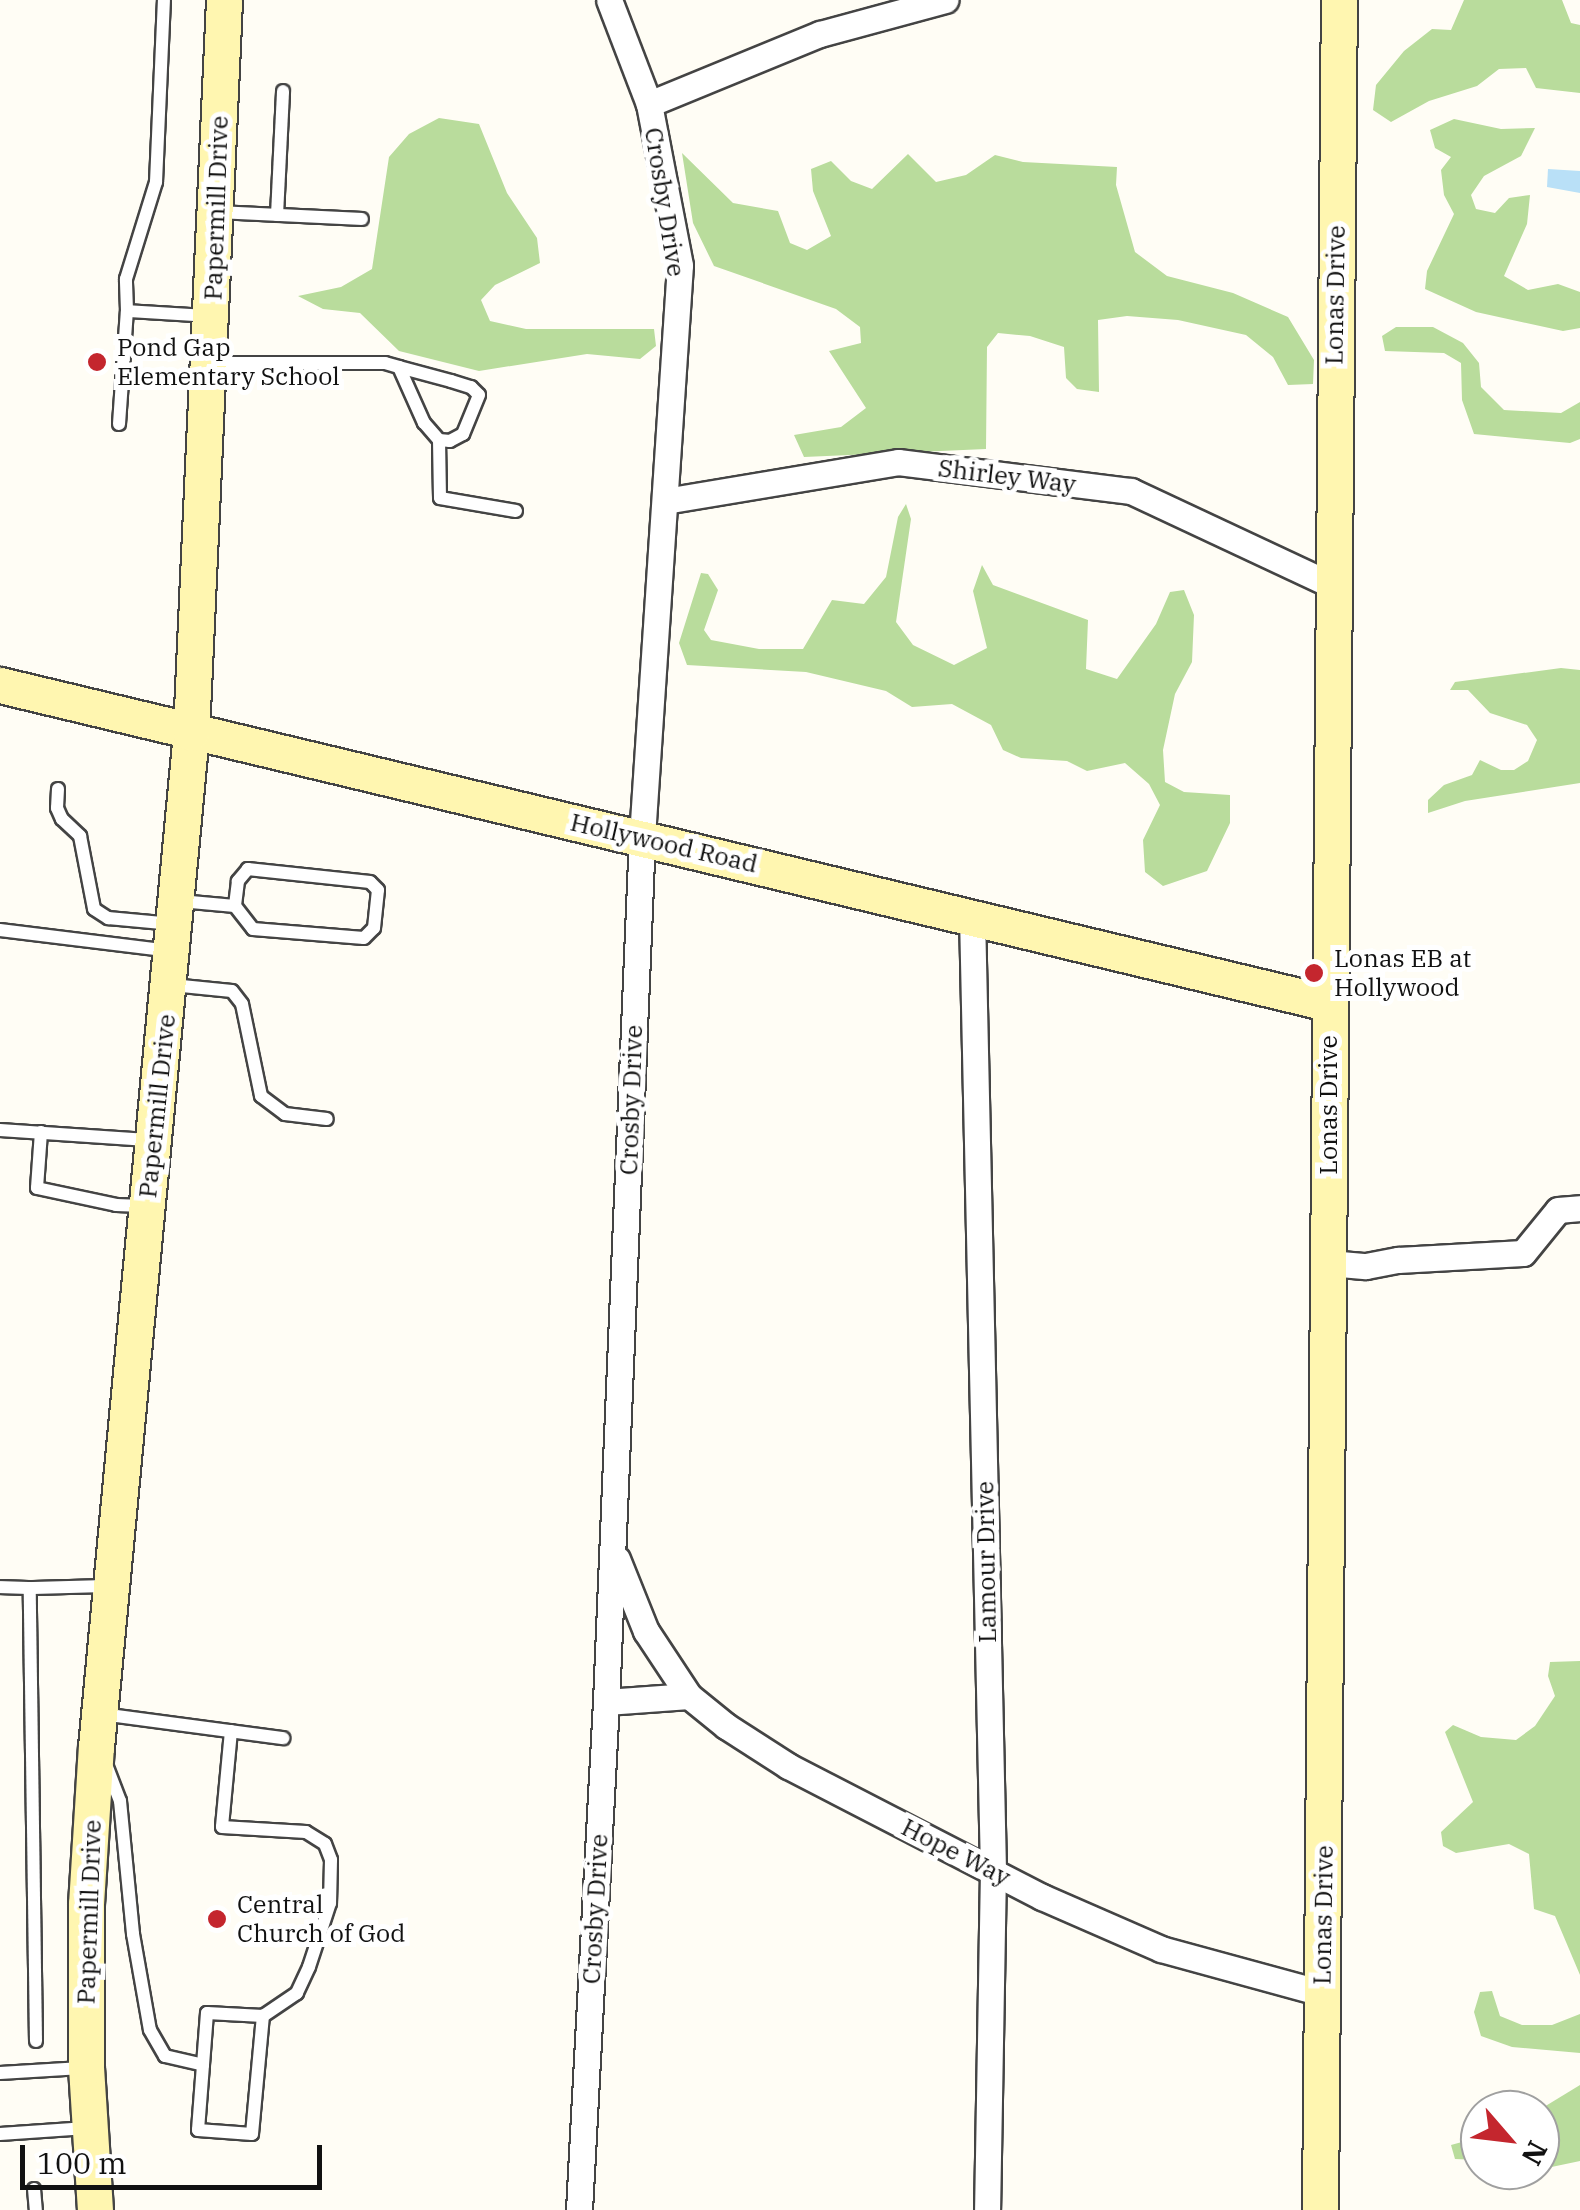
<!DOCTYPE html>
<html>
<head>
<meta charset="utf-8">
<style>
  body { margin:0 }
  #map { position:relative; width:1580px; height:2210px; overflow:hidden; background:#fffdf5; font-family:"IBM Plex Serif",serif }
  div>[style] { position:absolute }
  .forest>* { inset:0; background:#b9dc9c }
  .water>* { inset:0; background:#b9e0f7 }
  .roads { filter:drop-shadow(2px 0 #444) drop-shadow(-2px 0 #444) drop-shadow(0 2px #444) drop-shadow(0 -2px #444) }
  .lane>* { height:12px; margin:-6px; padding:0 6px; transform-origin:6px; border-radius:6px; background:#fff }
  .street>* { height:25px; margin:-12.5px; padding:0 12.5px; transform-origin:12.5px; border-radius:12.5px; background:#fff }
  .secondary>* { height:35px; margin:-17.5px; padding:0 17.5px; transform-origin:17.5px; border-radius:17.5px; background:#fff6b0 }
  .dots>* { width:28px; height:28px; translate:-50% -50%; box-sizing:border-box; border:5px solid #fff; border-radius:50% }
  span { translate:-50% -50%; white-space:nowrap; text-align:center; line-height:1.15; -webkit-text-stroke:10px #fff; paint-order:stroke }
  .street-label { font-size:25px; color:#111 }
  .poi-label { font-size:25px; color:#111 }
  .left { translate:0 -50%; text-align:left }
  .north { position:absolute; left:1460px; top:2090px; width:100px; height:100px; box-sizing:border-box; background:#fff; border:2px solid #a0a0a0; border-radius:50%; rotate:118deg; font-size:28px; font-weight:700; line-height:40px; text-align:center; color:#111 }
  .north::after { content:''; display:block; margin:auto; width:35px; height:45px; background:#c4262e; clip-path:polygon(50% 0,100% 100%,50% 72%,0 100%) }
  .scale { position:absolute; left:20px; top:2145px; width:302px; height:45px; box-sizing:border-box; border:5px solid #111; border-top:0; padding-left:12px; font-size:30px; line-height:35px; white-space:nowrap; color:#111; -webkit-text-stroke:8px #fff; paint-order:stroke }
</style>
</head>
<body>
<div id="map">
  <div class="forest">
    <div style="clip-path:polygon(1464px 0,1562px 0,1571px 23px,1580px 25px,1580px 93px,1536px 88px,1526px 68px,1499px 69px,1477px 86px,1429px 101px,1391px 122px,1373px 110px,1376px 85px,1404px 51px,1432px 29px,1451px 30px)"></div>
    <div style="clip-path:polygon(439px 118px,479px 124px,507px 193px,537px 238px,540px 263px,495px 285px,481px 300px,490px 321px,526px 329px,654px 329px,656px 346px,640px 359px,587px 354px,479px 371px,399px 351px,360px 313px,323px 309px,298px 296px,341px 287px,372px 269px,389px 157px,409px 134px)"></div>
    <div style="clip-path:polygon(1454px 119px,1501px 129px,1535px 128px,1521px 156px,1484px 176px,1471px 195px,1476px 209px,1495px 213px,1509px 198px,1530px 195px,1527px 224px,1504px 276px,1528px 290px,1558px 284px,1580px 292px,1580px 328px,1563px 331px,1476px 312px,1425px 289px,1427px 271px,1454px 214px,1444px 195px,1441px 170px,1451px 157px,1435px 148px,1430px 130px)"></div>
    <div style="clip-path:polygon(682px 153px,733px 203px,778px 211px,790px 243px,807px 250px,831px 236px,813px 191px,811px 169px,831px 161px,851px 181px,872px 189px,908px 154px,936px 182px,966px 175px,995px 155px,1023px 162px,1117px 167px,1116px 185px,1135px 252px,1167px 276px,1233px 293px,1288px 317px,1314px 360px,1313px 384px,1288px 385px,1273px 357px,1246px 335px,1178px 320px,1127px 316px,1098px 320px,1099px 392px,1077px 389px,1066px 378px,1064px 347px,1030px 336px,998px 333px,987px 347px,986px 449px,804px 457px,794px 435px,841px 427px,866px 408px,829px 351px,861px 343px,860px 327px,836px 309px,714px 266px,693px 223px)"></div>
    <div style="clip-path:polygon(1396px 327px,1433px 327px,1463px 343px,1479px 363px,1481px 387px,1504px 410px,1561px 413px,1580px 402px,1580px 439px,1570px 443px,1474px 434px,1462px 400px,1461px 363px,1444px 353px,1385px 351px,1382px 336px)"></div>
    <div style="clip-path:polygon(906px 504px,911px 519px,896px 622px,913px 645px,954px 665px,987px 648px,973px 591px,982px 565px,993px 585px,1088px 620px,1086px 669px,1117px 679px,1156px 624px,1170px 592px,1184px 590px,1194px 615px,1192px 662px,1175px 694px,1163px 750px,1165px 782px,1184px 792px,1230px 795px,1230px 823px,1207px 871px,1163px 886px,1145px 872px,1143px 840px,1160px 805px,1149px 784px,1125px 763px,1087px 771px,1067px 761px,1021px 758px,1003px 750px,991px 725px,952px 704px,912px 707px,886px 691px,806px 672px,687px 665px,679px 643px,701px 573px,708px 574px,718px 590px,704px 630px,711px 640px,759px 649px,803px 649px,832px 600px,864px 604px,886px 577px,898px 517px)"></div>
    <div style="clip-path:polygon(1561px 668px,1580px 670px,1580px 783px,1465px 801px,1428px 813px,1428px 800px,1444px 785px,1472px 775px,1480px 760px,1501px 770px,1514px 770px,1528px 761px,1537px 740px,1527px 725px,1490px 713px,1468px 690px,1450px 690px,1455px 682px)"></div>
    <div style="clip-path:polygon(1580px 1661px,1580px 1975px,1555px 1916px,1534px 1909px,1529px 1854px,1509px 1844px,1456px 1853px,1443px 1846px,1441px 1832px,1473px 1802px,1445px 1732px,1453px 1725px,1481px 1737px,1516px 1740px,1535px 1726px,1555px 1696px,1548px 1676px,1550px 1662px)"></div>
    <div style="clip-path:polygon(1492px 1991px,1500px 2016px,1522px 2025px,1552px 2025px,1580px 2014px,1580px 2053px,1512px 2047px,1481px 2036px,1474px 2012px,1480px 1992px)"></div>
    <div style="clip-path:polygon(1580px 2085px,1580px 2161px,1542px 2169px,1539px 2110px)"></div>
    <div style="clip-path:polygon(1480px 2137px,1480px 2160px,1455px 2159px,1451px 2145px)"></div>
  </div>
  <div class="water">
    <div style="clip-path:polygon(1548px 169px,1580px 171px,1580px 193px,1547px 187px)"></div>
  </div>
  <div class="roads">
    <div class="lane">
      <div style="left:218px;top:212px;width:144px;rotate:2.8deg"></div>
      <div style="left:277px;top:215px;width:124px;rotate:-87.2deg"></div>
      <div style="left:127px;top:311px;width:32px;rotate:-92deg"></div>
      <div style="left:126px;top:279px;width:102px;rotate:-72.8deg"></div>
      <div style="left:156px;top:182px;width:182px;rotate:-87.5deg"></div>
      <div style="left:212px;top:363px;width:173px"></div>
      <div style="left:385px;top:363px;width:15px;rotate:16deg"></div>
      <div style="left:399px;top:367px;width:54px;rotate:15.1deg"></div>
      <div style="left:451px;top:381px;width:21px;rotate:17deg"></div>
      <div style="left:471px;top:387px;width:11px;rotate:45deg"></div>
      <div style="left:479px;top:395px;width:42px;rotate:112.3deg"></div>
      <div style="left:463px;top:434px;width:15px;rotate:152deg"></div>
      <div style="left:450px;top:441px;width:11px;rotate:-175deg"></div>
      <div style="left:439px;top:440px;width:23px;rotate:-131deg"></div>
      <div style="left:424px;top:423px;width:61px;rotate:-114.1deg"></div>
      <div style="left:119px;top:424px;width:113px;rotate:-86deg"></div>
      <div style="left:127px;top:311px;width:82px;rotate:3.5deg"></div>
      <div style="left:439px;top:440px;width:58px;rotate:89deg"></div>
      <div style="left:440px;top:498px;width:77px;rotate:9.7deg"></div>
      <div style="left:58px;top:789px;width:19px;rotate:93deg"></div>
      <div style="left:57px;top:808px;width:12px;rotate:66deg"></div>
      <div style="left:62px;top:819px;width:25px;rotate:43deg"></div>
      <div style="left:80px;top:836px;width:74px;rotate:79.1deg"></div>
      <div style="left:94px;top:909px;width:17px;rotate:33deg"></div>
      <div style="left:108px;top:918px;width:65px;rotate:5.3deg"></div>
      <div style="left:180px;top:901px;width:55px;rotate:5.2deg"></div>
      <div style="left:235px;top:906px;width:29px;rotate:52deg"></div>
      <div style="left:253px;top:929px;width:111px;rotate:4.6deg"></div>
      <div style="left:364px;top:938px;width:14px;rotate:-45deg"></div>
      <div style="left:374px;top:928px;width:38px;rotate:-84deg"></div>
      <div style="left:378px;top:890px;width:11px;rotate:-135deg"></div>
      <div style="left:370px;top:882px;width:123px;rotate:-173.9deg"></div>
      <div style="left:248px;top:869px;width:16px;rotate:130deg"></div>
      <div style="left:238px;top:881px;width:25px;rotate:97deg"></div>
      <div style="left:0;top:930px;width:171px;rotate:7deg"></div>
      <div style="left:172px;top:985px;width:60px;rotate:5.7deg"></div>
      <div style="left:232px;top:991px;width:16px;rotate:52deg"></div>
      <div style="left:242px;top:1004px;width:94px;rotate:78.3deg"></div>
      <div style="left:261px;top:1096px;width:30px;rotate:37deg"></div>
      <div style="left:285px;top:1114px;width:42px;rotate:6.8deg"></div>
      <div style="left:0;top:1130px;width:148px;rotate:3.9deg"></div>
      <div style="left:41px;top:1132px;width:56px;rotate:94.1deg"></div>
      <div style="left:37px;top:1188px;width:81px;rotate:12.1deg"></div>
      <div style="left:116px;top:1205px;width:28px;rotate:2deg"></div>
      <div style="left:0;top:1587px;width:30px;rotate:2deg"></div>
      <div style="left:102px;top:1714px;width:183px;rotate:7.6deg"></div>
      <div style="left:231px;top:1731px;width:96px;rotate:95.4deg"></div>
      <div style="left:222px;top:1827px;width:84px;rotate:3.4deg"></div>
      <div style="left:306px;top:1832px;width:22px;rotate:32deg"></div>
      <div style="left:325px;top:1844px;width:17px;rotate:69deg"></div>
      <div style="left:331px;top:1860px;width:43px;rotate:91.3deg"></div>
      <div style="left:330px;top:1903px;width:67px;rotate:108.2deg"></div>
      <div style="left:309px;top:1967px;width:29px;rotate:115deg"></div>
      <div style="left:297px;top:1993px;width:41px;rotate:145.9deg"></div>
      <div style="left:105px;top:1762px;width:42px;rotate:69deg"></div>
      <div style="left:120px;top:1801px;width:134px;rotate:84.4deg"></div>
      <div style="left:133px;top:1934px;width:97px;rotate:80deg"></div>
      <div style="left:150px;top:2030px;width:30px;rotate:60deg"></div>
      <div style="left:165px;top:2056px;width:39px;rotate:13deg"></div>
      <div style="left:203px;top:2065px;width:65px;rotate:94.4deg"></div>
      <div style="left:198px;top:2130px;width:54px;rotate:4.2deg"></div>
      <div style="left:252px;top:2134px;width:119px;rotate:-84.7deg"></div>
      <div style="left:263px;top:2016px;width:56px;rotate:-176.9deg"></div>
      <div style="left:207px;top:2013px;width:52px;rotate:94.4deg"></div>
      <div style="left:36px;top:2041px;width:453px;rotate:-90.8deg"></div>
      <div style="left:30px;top:1588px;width:78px;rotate:-1.5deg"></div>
      <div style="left:0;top:2073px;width:82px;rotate:-3.5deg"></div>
      <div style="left:0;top:2134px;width:87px;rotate:-3.9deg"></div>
      <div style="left:34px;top:2189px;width:21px;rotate:85deg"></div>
    </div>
    <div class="street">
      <div style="left:649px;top:104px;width:185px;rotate:-22.3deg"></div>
      <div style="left:820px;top:34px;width:130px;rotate:-15.2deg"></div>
      <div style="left:665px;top:501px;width:236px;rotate:-9.5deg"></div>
      <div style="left:898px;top:462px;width:235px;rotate:7.1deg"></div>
      <div style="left:1131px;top:491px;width:222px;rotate:25.1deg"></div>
      <div style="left:972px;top:915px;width:955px;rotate:88.74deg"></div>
      <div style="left:993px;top:1870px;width:340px;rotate:91deg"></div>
      <div style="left:1329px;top:1263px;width:37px;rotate:5deg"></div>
      <div style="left:1366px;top:1266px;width:33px;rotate:-11deg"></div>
      <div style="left:1398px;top:1260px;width:125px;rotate:-3.2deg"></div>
      <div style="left:1523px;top:1253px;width:55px;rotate:-50.9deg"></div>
      <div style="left:1558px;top:1210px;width:22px;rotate:-5deg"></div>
      <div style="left:617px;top:1559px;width:78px;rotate:68.1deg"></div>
      <div style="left:646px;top:1631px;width:78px;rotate:56.5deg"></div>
      <div style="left:606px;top:1702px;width:83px;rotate:-4.1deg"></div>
      <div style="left:689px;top:1696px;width:48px;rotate:39deg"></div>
      <div style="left:726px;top:1726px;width:74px;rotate:32.8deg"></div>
      <div style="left:788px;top:1766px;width:286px;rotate:27.3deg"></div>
      <div style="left:1042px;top:1897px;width:130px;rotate:23.6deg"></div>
      <div style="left:1161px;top:1949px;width:167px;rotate:15.3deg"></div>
      <div style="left:579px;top:2210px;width:509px;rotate:-86.96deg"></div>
      <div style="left:606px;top:1702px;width:866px;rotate:-87.62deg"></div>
      <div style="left:642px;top:837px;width:573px;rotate:-86.2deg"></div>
      <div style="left:680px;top:265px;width:164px;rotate:-100.9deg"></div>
      <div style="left:649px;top:104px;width:111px;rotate:-111deg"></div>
    </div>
    <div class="secondary">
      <div style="left:0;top:685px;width:1366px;rotate:13.47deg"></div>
      <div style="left:95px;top:2210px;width:142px;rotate:-93.6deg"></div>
      <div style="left:86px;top:2068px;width:164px;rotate:-90deg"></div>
      <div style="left:86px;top:1904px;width:157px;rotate:-86.4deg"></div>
      <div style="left:96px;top:1747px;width:1018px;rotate:-84.65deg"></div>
      <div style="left:191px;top:733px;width:734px;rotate:-87.42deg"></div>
      <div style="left:1320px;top:2210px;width:2210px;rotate:-89.51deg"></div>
    </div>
  </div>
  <div class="dots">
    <div style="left:97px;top:362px;background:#c4262e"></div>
    <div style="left:1314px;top:973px;background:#c4262e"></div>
    <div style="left:217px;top:1919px;background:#c4262e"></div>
  </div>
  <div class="street-label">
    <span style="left:665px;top:202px;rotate:81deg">Crosby Drive</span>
    <span style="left:216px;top:208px;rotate:-88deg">Papermill Drive</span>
    <span style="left:1335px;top:295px;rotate:-89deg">Lonas Drive</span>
    <span style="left:1007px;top:476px;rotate:7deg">Shirley Way</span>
    <span style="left:664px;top:843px;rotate:13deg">Hollywood Road</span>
    <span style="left:631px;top:1100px;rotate:-88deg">Crosby Drive</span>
    <span style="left:1328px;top:1105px;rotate:-90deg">Lonas Drive</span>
    <span style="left:157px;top:1106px;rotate:-84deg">Papermill Drive</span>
    <span style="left:986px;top:1562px;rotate:-91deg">Lamour Drive</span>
    <span style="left:956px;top:1852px;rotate:27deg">Hope Way</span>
    <span style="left:595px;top:1909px;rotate:-87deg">Crosby Drive</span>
    <span style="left:89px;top:1912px;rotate:-88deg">Papermill Drive</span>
    <span style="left:1323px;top:1915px;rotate:-89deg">Lonas Drive</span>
  </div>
  <div class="poi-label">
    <span class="left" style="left:117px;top:362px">Pond Gap<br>Elementary School</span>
    <span class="left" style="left:1334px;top:973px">Lonas EB at<br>Hollywood</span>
    <span class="left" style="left:237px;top:1919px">Central<br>Church of God</span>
  </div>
  <div class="north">N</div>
  <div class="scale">100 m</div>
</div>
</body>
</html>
